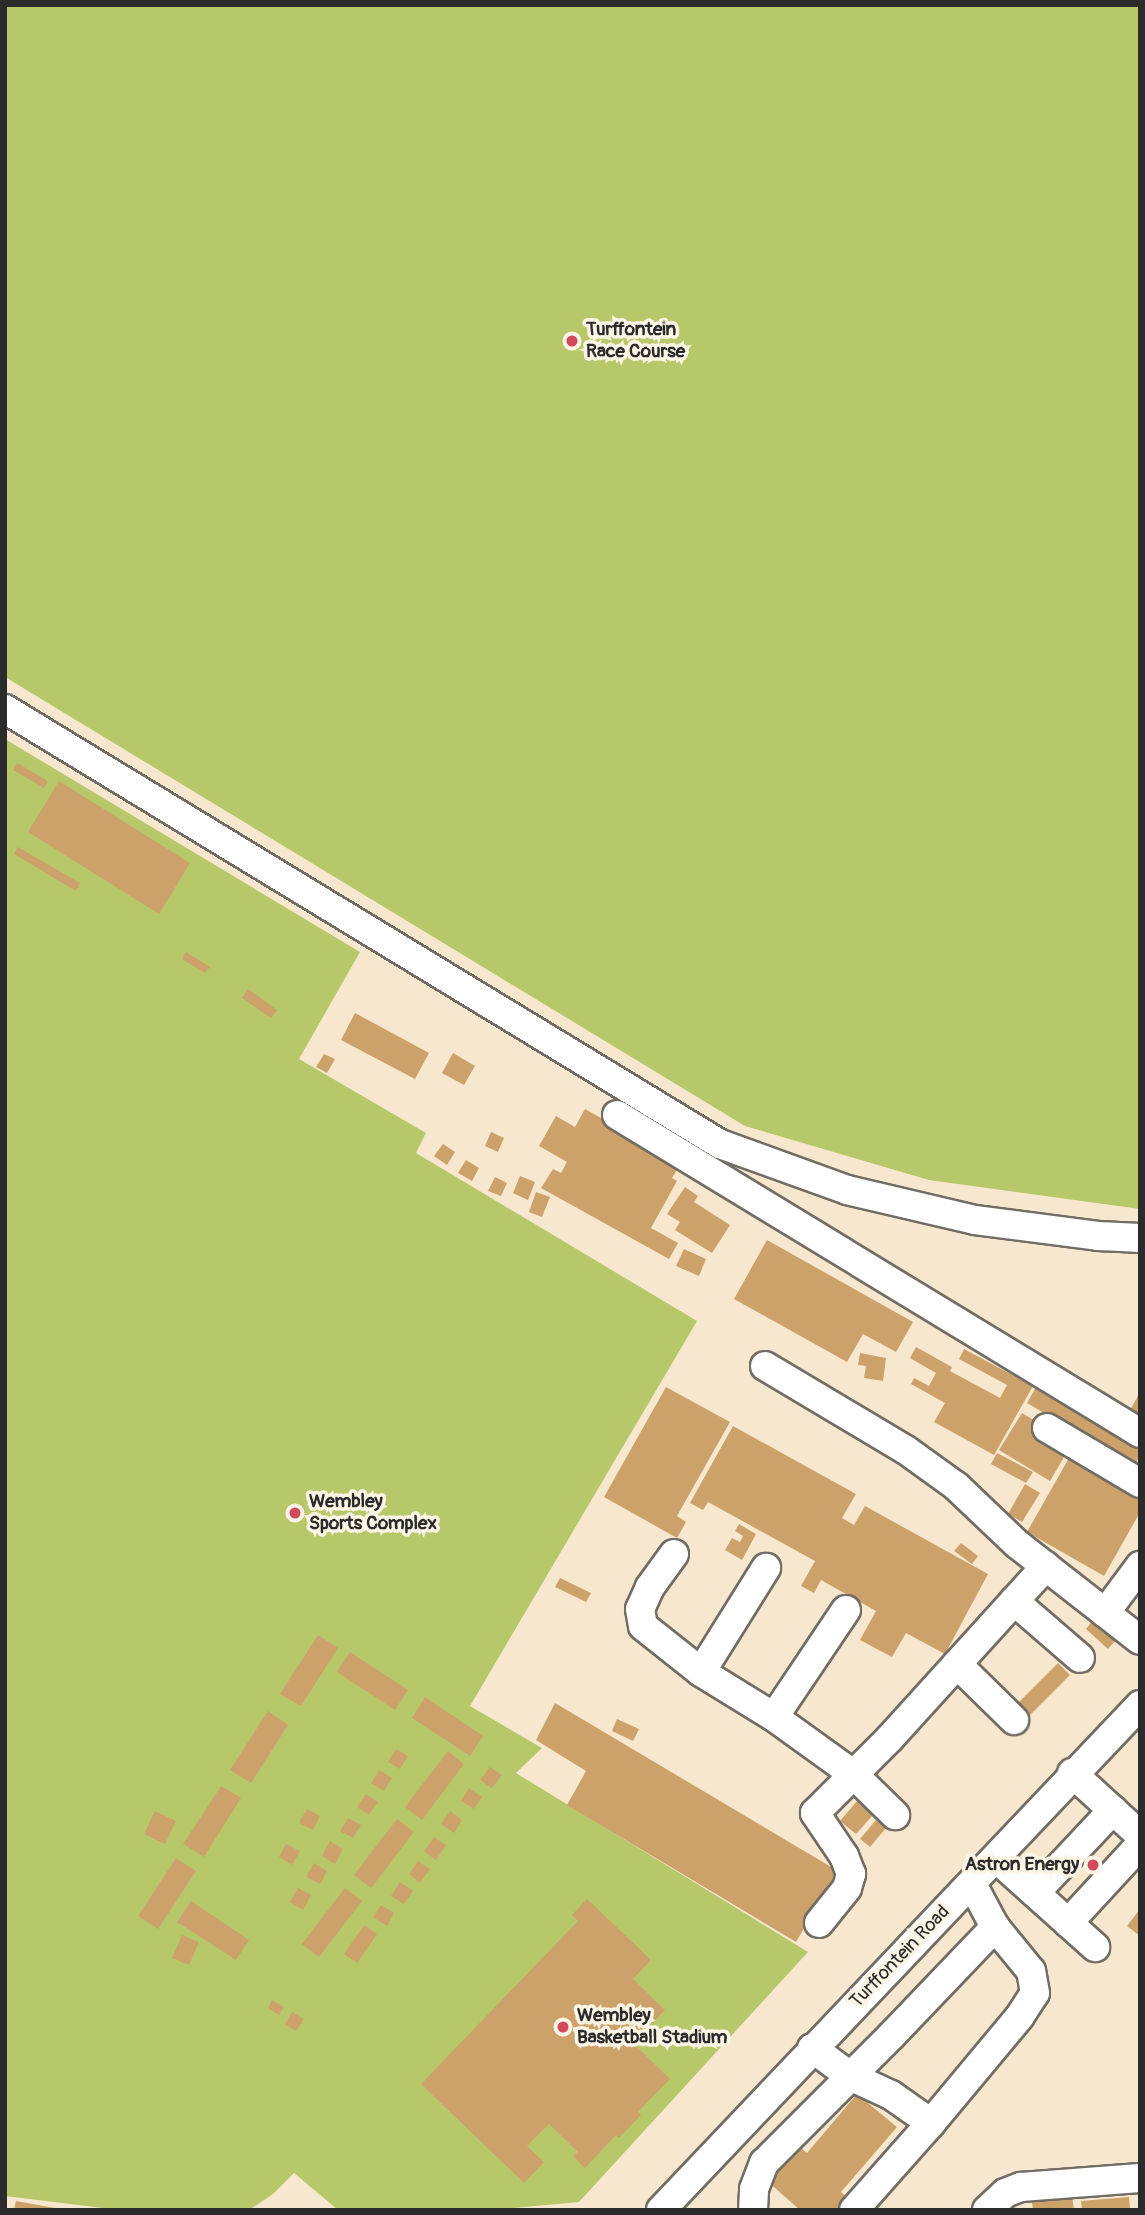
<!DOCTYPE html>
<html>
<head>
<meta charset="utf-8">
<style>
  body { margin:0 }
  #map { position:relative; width:1145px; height:2215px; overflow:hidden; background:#f7e7cf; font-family:Pangolin,sans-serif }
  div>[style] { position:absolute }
  .green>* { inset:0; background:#b7c86b }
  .building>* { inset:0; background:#cca26a }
  .roads { filter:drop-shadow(2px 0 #726d64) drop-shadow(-2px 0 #726d64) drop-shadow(0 2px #726d64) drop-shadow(0 -2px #726d64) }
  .minor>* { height:28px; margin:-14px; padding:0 14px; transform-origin:14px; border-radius:14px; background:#fff }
  .dots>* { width:19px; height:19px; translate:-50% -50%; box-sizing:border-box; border:4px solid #fcf5e5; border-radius:50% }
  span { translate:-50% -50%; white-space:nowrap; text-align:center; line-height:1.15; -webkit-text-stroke:7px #fcf5e5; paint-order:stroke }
  .poi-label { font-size:19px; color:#2b2b2b; font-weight:700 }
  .left { translate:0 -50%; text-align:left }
  .right { translate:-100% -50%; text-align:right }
  .street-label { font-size:19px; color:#2b2b2b }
  .frame { position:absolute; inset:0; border:7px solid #2b2b2b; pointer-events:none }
</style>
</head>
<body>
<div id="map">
  <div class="green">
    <div style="clip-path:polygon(5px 5px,1140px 5px,1140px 1209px,929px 1180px,745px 1126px,5px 677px)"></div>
    <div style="clip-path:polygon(5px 739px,360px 952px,299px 1059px,426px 1133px,416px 1153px,697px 1321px,470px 1706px,542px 1748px,516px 1773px,808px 1952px,579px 2202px,493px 2210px,338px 2210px,294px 2173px,273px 2194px,249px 2210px,119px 2210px,5px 2196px)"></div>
  </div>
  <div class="building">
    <div style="clip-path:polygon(17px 763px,48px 781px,44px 788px,13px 770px)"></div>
    <div style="clip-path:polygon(59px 781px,190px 863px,159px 914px,28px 832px)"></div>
    <div style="clip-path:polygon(18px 847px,80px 883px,76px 891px,14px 854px)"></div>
    <div style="clip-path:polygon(186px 952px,210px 967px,205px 973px,182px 959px)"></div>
    <div style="clip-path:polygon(248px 989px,277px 1010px,271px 1018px,242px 998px)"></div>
    <div style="clip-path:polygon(355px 1013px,429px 1053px,415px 1079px,341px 1040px)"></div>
    <div style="clip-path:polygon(453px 1053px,475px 1066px,464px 1085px,442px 1073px)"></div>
    <div style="clip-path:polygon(324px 1054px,335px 1059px,327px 1073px,316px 1067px)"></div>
    <div style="clip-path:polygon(585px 1109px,681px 1163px,672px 1178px,677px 1181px,651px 1228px,678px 1243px,669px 1259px,541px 1188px,553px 1169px,561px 1173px,567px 1162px,539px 1146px,556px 1116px,575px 1127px)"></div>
    <div style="clip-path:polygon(491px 1132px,504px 1138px,498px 1152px,485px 1146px)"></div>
    <div style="clip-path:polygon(443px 1144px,455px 1152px,447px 1165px,434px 1156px)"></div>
    <div style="clip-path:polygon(466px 1160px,479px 1168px,472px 1181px,458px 1173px)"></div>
    <div style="clip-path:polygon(520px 1176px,535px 1182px,528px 1200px,513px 1193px)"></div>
    <div style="clip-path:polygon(495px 1177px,507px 1183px,501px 1196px,488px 1191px)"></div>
    <div style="clip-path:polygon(685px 1187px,698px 1196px,694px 1202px,730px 1225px,712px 1253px,675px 1230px,680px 1222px,667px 1214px)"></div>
    <div style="clip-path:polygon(536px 1192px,550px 1197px,542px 1217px,529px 1212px)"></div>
    <div style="clip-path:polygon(767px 1240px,913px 1322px,896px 1352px,863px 1334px,847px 1362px,734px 1299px)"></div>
    <div style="clip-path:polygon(684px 1249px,706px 1259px,699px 1276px,676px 1266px)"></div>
    <div style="clip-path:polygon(916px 1347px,952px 1367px,950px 1371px,1000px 1398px,1007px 1385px,959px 1359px,964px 1349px,1033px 1386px,994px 1455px,934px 1422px,945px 1403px,911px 1384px,914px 1378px,929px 1386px,936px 1373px,910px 1358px)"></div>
    <div style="clip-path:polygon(860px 1353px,886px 1358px,883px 1381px,864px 1378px,866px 1366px,858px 1365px)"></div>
    <div style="clip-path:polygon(666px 1387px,730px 1422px,677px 1516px,686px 1522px,677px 1538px,604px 1497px)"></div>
    <div style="clip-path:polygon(1036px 1387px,1140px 1448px,1136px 1467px,1027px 1403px)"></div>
    <div style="clip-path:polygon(1140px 1392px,1140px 1418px,1129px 1412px)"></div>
    <div style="clip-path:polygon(1022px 1413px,1042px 1425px,1067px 1452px,1050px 1481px,999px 1450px)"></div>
    <div style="clip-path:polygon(733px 1426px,856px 1494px,842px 1518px,854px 1525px,865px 1506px,988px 1574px,945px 1654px,906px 1633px,892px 1657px,860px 1640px,876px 1611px,821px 1580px,814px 1593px,801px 1586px,815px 1561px,708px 1502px,703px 1510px,690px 1503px)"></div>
    <div style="clip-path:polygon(997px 1453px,1033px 1472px,1026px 1483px,991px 1464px)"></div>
    <div style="clip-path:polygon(1069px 1458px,1140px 1498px,1139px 1514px,1104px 1576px,1027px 1532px)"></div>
    <div style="clip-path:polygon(1025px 1484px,1040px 1493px,1022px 1522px,1008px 1514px)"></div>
    <div style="clip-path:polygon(739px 1524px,756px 1534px,742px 1560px,725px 1550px,732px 1538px,740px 1542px,743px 1536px,735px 1531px)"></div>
    <div style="clip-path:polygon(961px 1543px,978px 1556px,972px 1564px,954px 1551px)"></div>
    <div style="clip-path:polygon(560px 1578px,591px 1593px,586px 1602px,555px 1587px)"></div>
    <div style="clip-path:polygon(1093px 1620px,1116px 1640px,1108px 1649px,1086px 1629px)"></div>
    <div style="clip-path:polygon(318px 1635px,338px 1648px,301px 1706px,280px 1694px)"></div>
    <div style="clip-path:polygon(350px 1652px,408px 1690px,395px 1710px,337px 1672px)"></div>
    <div style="clip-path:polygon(1058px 1663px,1070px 1675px,1021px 1724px,1009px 1712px)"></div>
    <div style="clip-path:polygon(425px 1697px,483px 1736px,470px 1756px,412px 1718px)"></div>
    <div style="clip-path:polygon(555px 1703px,838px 1871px,796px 1942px,567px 1805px,586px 1771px,536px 1740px)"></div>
    <div style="clip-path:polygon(268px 1711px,288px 1725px,251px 1783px,230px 1770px)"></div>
    <div style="clip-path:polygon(617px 1719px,639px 1729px,633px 1741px,612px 1731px)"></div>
    <div style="clip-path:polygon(396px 1749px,408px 1756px,400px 1769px,388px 1762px)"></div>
    <div style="clip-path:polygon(448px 1751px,464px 1764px,422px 1820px,405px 1807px)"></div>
    <div style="clip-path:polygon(490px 1767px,502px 1775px,492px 1788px,480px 1780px)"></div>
    <div style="clip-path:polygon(379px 1770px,392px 1778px,384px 1791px,371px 1783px)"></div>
    <div style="clip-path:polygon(221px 1786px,241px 1798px,204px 1857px,183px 1844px)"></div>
    <div style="clip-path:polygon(469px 1788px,482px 1797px,474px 1809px,461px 1801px)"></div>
    <div style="clip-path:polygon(366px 1794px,378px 1802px,369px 1815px,357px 1807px)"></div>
    <div style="clip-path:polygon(857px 1801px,873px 1815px,856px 1834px,840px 1821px)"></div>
    <div style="clip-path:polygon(307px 1809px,320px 1816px,313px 1830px,299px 1823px)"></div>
    <div style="clip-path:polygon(155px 1811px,176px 1821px,165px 1844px,144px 1834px)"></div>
    <div style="clip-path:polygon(450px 1811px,462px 1820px,454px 1833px,441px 1824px)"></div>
    <div style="clip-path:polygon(348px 1818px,361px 1825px,353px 1838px,340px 1831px)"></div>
    <div style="clip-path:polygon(397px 1819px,414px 1832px,371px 1888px,354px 1875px)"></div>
    <div style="clip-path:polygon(876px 1820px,886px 1828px,870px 1847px,860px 1839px)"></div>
    <div style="clip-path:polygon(434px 1837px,446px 1845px,436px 1860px,424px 1851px)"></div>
    <div style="clip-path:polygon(330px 1841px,343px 1849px,335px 1864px,322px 1856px)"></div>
    <div style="clip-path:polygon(286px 1844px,300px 1851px,292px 1865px,279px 1857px)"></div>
    <div style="clip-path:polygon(176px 1858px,196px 1871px,158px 1929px,138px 1916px)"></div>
    <div style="clip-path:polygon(418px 1861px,430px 1869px,420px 1883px,409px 1874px)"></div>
    <div style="clip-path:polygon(314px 1863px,327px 1871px,320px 1884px,306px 1877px)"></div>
    <div style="clip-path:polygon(400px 1882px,413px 1891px,404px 1904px,391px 1896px)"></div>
    <div style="clip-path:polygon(298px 1888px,311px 1895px,303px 1910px,290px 1902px)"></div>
    <div style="clip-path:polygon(345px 1888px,362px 1901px,319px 1957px,302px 1944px)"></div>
    <div style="clip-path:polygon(587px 1899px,651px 1960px,633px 1979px,665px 2010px,633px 2043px,670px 2079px,638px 2112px,641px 2115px,619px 2138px,616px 2135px,585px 2168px,573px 2156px,578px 2152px,549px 2124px,527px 2146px,544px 2162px,524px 2183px,421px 2084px,578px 1921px,572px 1915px)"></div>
    <div style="clip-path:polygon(191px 1901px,249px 1940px,236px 1960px,177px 1922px)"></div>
    <div style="clip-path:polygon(381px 1905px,394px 1913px,387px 1926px,373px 1917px)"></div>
    <div style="clip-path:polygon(1140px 1909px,1140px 1936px,1127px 1926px)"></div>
    <div style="clip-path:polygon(364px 1925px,377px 1934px,357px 1963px,344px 1954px)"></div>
    <div style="clip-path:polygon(182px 1935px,199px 1942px,189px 1965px,172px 1958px)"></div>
    <div style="clip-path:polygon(272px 2000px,284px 2007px,279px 2015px,268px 2008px)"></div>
    <div style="clip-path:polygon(292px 2012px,304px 2019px,296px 2031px,285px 2024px)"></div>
    <div style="clip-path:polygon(857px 2094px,897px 2127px,841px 2192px,851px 2201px,844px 2210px,800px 2210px,767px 2181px,797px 2145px,807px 2153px)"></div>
    <div style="clip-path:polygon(1071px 2189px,1074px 2210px,1033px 2210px,1031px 2195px)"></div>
    <div style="clip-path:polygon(1129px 2197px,1130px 2210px,1082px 2210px,1081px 2201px)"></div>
    <div style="clip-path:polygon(16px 2201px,55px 2208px,55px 2210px,14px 2210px)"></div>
  </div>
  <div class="roads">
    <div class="minor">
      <div style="left:5px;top:709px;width:837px;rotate:31.32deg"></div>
      <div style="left:720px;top:1144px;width:135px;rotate:19.9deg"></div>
      <div style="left:847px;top:1190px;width:131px;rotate:13.2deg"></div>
      <div style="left:975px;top:1220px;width:124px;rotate:7.4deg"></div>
      <div style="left:1098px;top:1236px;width:42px;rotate:2.7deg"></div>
      <div style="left:617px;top:1115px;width:612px;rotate:31.3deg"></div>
      <div style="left:765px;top:1366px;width:164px;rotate:30.8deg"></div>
      <div style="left:906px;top:1450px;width:62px;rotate:35.8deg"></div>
      <div style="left:956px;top:1486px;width:84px;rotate:43.6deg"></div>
      <div style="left:1017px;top:1544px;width:156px;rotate:38deg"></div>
      <div style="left:1047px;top:1428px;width:108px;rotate:30.6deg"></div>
      <div style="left:674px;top:1554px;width:41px;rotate:126deg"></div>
      <div style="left:650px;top:1587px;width:24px;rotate:114deg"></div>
      <div style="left:640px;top:1609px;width:17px;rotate:80deg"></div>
      <div style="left:643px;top:1626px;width:74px;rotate:38.4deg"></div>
      <div style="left:701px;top:1672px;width:86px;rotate:31.7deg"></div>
      <div style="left:774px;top:1717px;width:97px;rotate:35.8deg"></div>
      <div style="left:853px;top:1774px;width:59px;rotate:44.3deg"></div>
      <div style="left:1014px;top:1601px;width:87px;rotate:40.8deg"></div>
      <div style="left:1105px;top:1613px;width:59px;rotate:-53.3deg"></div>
      <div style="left:957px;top:1664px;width:80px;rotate:44.5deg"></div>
      <div style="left:701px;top:1672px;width:123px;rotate:-58deg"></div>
      <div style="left:774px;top:1717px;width:129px;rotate:-56.1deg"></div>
      <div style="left:1072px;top:1773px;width:92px;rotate:42.4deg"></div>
      <div style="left:997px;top:1859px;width:132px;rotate:41.9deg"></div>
      <div style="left:1035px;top:1893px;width:114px;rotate:-46.8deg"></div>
      <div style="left:819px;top:1923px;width:45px;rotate:-51.3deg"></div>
      <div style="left:847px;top:1888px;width:15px;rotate:-74deg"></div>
      <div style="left:851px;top:1874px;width:19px;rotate:-111deg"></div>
      <div style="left:844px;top:1856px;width:52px;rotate:-124deg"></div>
      <div style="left:815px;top:1813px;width:106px;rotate:-45deg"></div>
      <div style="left:890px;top:1738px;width:232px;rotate:-47.8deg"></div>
      <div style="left:1068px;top:1923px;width:106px;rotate:-47.3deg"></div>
      <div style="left:812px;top:2048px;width:47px;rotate:36.4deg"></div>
      <div style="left:850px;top:2076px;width:45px;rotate:24.9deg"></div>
      <div style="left:891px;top:2095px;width:49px;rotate:35deg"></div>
      <div style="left:661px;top:2210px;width:696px;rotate:-46.51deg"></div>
      <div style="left:753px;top:2210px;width:21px;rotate:-87deg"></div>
      <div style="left:754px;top:2189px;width:28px;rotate:-69deg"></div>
      <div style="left:764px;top:2163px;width:180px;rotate:-45deg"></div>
      <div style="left:891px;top:2036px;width:151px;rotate:-46.3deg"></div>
      <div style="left:854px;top:2210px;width:116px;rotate:-48.5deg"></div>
      <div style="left:931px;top:2123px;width:139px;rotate:-50.2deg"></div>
      <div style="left:1020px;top:2016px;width:27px;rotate:-57deg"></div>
      <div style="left:1035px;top:1993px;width:22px;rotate:-100deg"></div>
      <div style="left:1031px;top:1971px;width:57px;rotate:-129.3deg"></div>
      <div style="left:995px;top:1927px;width:49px;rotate:-118.1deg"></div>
      <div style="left:987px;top:2210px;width:25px;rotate:-43deg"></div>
      <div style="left:1005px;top:2193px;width:17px;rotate:-21deg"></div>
      <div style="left:1021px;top:2187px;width:119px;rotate:-4.3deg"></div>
    </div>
  </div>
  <div class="dots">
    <div style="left:572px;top:341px;background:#d1495b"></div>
    <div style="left:295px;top:1513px;background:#d1495b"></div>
    <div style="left:1093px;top:1865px;background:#d1495b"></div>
    <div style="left:563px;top:2027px;background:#d1495b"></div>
  </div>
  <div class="poi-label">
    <span class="left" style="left:586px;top:341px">Turffontein<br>Race Course</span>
    <span class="left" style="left:309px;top:1513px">Wembley<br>Sports Complex</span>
    <span class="right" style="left:1079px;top:1865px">Astron Energy</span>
    <span class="left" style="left:577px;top:2027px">Wembley<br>Basketball Stadium</span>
  </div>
  <div class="street-label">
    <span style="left:900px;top:1957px;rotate:-46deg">Turffontein Road</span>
  </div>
  <div class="frame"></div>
</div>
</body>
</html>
